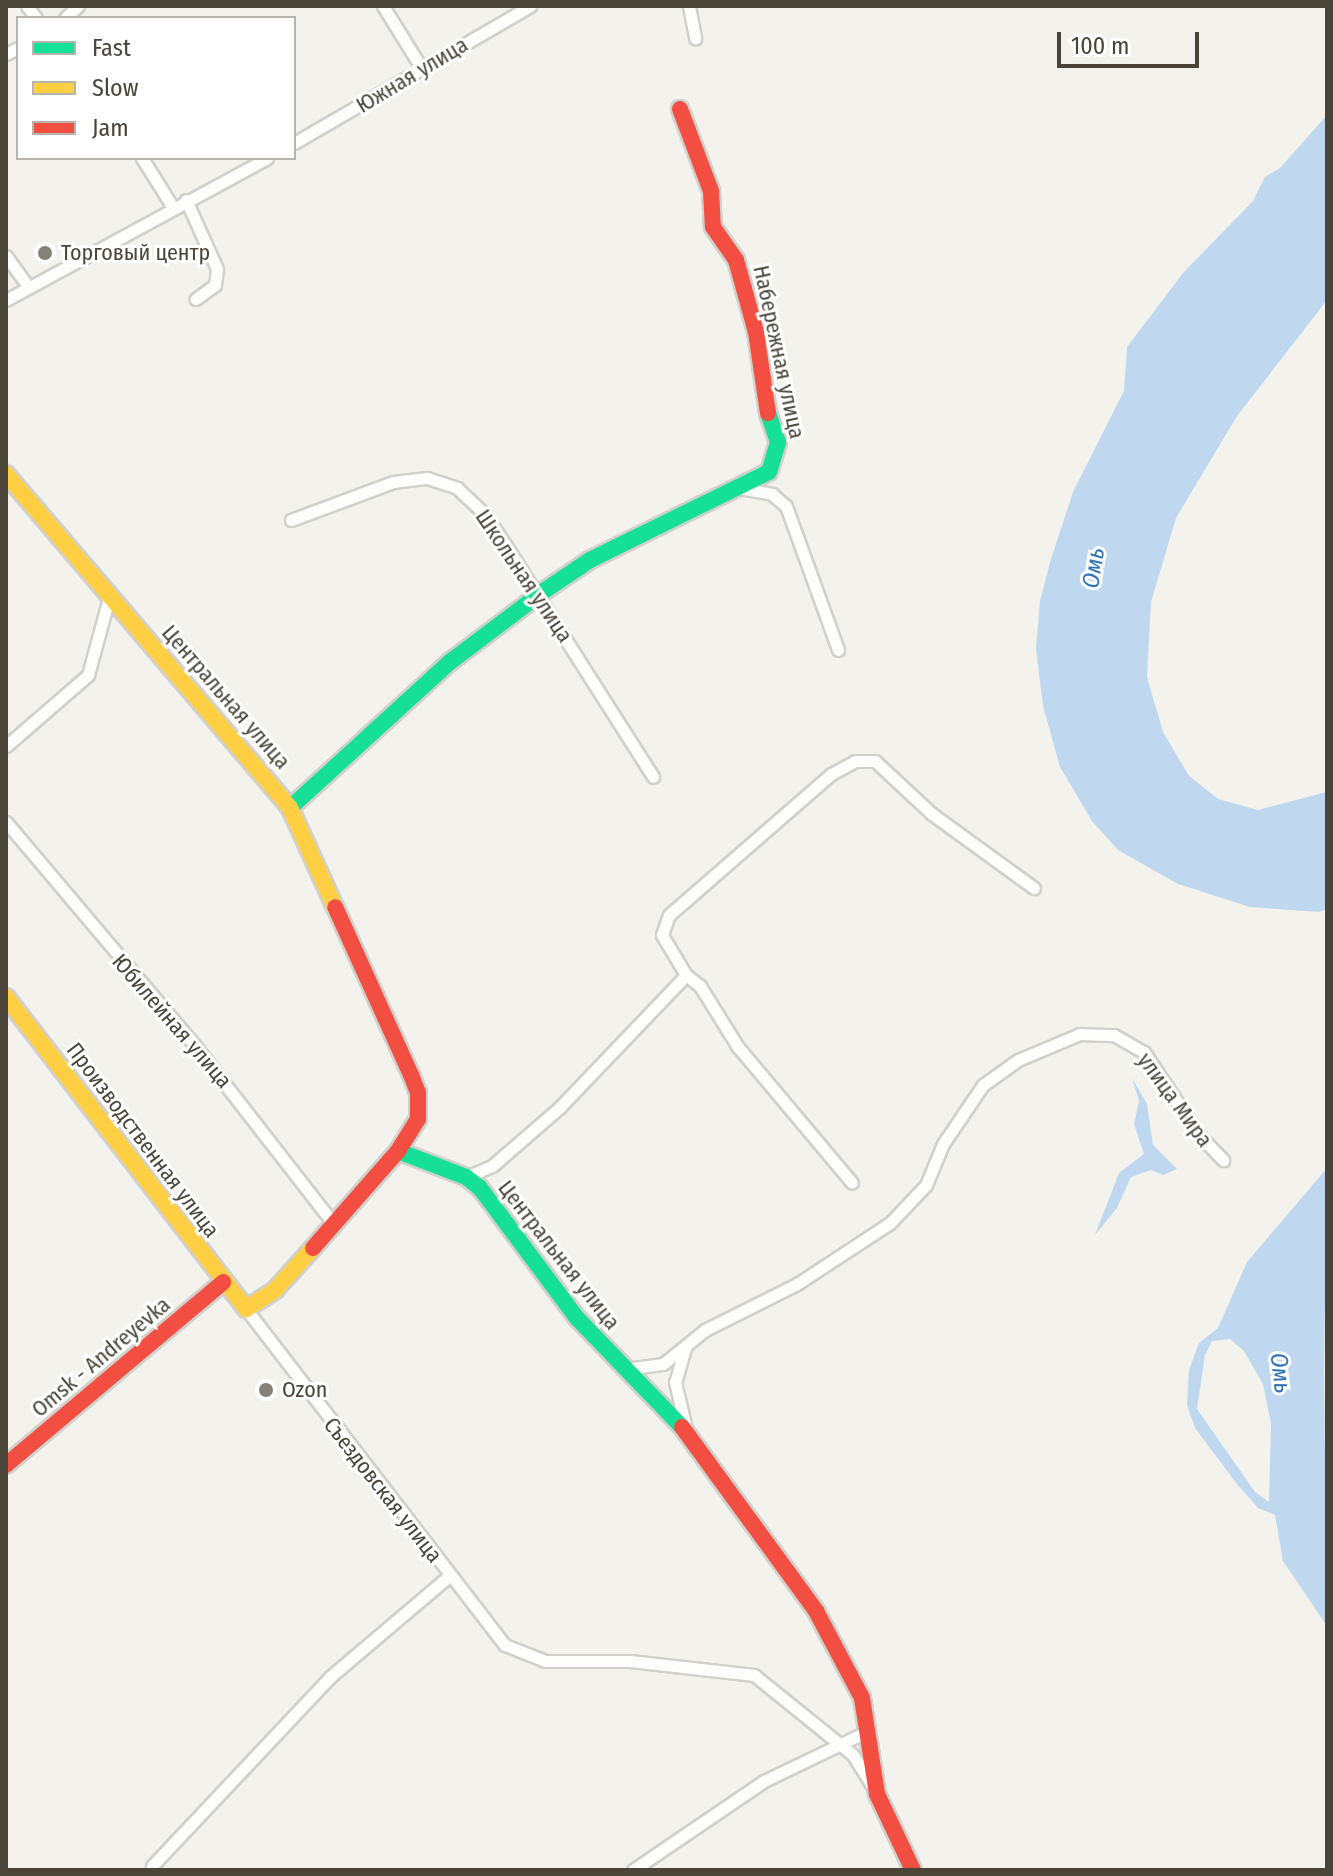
<!DOCTYPE html>
<html>
<head>
<meta charset="utf-8">
<style>
  body { margin:0 }
  #map { position:relative; width:1333px; height:1876px; overflow:hidden; background:#f3f2ed; font-family:"Fira Sans Condensed",sans-serif }
  div>[style] { position:absolute }
  .water>* { inset:0; background:#bfd8ef }
  .roads { filter:drop-shadow(2px 0 #d1d0cb) drop-shadow(-2px 0 #d1d0cb) drop-shadow(0 2px #d1d0cb) drop-shadow(0 -2px #d1d0cb) }
  .street>* { height:11px; margin:-5.5px; padding:0 5.5px; transform-origin:5.5px; border-radius:5.5px; background:#fdfdfc }
  .fast>* { height:16px; margin:-8px; padding:0 8px; transform-origin:8px; border-radius:8px; background:#16e098 }
  .slow>* { height:16px; margin:-8px; padding:0 8px; transform-origin:8px; border-radius:8px; background:#ffcf43 }
  .jam>* { height:16px; margin:-8px; padding:0 8px; transform-origin:8px; border-radius:8px; background:#f24e42 }
  .dots>* { width:22px; height:22px; translate:-50% -50%; box-sizing:border-box; border:4px solid #fff; border-radius:50% }
  span { translate:-50% -50%; white-space:nowrap; text-align:center; line-height:1.15; -webkit-text-stroke:6px #fff; paint-order:stroke }
  .street-label { font-size:22px; color:#4a4439 }
  .poi-label { font-size:22px; color:#4a4439 }
  .left { translate:0 -50%; text-align:left }
  .water-label { font-size:24px; color:#3273b5; font-style:italic }
  .frame { position:absolute; inset:0; border:8px solid #4a4439; pointer-events:none }
  .legend { position:absolute; left:16px; top:16px; width:280px; height:144px; box-sizing:border-box; background:#fff; border:2px solid #b7b4b0; margin:0; padding:10px 14px; list-style:none; font-size:24px; color:#4a4439 }
  .legend li { display:flex; align-items:center; gap:16px; height:40px }
  .legend b { width:40px; border:2px solid #b7b4b0 }
  .scale { position:absolute; left:1057px; top:32px; width:142px; height:36px; box-sizing:border-box; border:4px solid #4a4439; border-top:0; padding-left:10px; font-size:24px; line-height:28px; white-space:nowrap; color:#4a4439; -webkit-text-stroke:6px #fff; paint-order:stroke }
</style>
</head>
<body>
<div id="map">
  <div class="water">
    <div style="clip-path:polygon(1327px 115px,1327px 300px,1237px 416px,1176px 518px,1151px 602px,1147px 677px,1163px 732px,1189px 776px,1218px 799px,1258px 810px,1327px 792px,1327px 909px,1319px 912px,1250px 907px,1178px 884px,1118px 850px,1092px 821px,1060px 767px,1043px 706px,1036px 649px,1040px 601px,1051px 559px,1073px 492px,1124px 391px,1127px 347px,1183px 273px,1253px 201px,1265px 177px,1280px 168px)"></div>
    <div style="clip-path:polygon(1132px 1078px,1147px 1104px,1153px 1145px,1177px 1169px,1163px 1175px,1151px 1170px,1131px 1177px,1117px 1208px,1095px 1235px,1119px 1173px,1144px 1154px,1134px 1124px,1139px 1101px)"></div>
    <div style="clip-path:polygon(evenodd,1327px 1168px,1324px 1370px,1327px 1626px,1283px 1561px,1275px 1515px,1258px 1508px,1237px 1484px,1195px 1428px,1187px 1405px,1189px 1370px,1199px 1343px,1218px 1328px,1247px 1262px,1327px 1168px,1230px 1339px,1244px 1351px,1263px 1384px,1271px 1424px,1269px 1502px,1255px 1492px,1197px 1409px,1205px 1355px,1212px 1341px,1230px 1339px)"></div>
  </div>
  <div class="roads">
    <div class="street">
      <div style="left:27px;top:6px;width:15px;rotate:53deg"></div>
      <div style="left:383px;top:6px;width:74px;rotate:58.2deg"></div>
      <div style="left:689px;top:6px;width:33px;rotate:79deg"></div>
      <div style="left:65px;top:18px;width:18px;rotate:-43deg"></div>
      <div style="left:6px;top:54px;width:13px;rotate:-27deg"></div>
      <div style="left:294px;top:143px;width:273px;rotate:-30.1deg"></div>
      <div style="left:142px;top:158px;width:57px;rotate:58deg"></div>
      <div style="left:186px;top:200px;width:76px;rotate:65.8deg"></div>
      <div style="left:217px;top:269px;width:16px;rotate:97deg"></div>
      <div style="left:215px;top:285px;width:24px;rotate:144deg"></div>
      <div style="left:6px;top:256px;width:36px;rotate:54deg"></div>
      <div style="left:6px;top:300px;width:297px;rotate:-28.5deg"></div>
      <div style="left:739px;top:488px;width:34px;rotate:10deg"></div>
      <div style="left:772px;top:494px;width:18px;rotate:41deg"></div>
      <div style="left:786px;top:506px;width:153px;rotate:70.1deg"></div>
      <div style="left:291px;top:520px;width:109px;rotate:-20.4deg"></div>
      <div style="left:393px;top:482px;width:34px;rotate:-7deg"></div>
      <div style="left:427px;top:478px;width:32px;rotate:18deg"></div>
      <div style="left:457px;top:488px;width:38px;rotate:43deg"></div>
      <div style="left:485px;top:514px;width:42px;rotate:56.7deg"></div>
      <div style="left:508px;top:549px;width:270px;rotate:57.5deg"></div>
      <div style="left:6px;top:746px;width:108px;rotate:-40.9deg"></div>
      <div style="left:88px;top:675px;width:84px;rotate:-74.8deg"></div>
      <div style="left:6px;top:822px;width:294px;rotate:49.8deg"></div>
      <div style="left:196px;top:1047px;width:224px;rotate:52.1deg"></div>
      <div style="left:686px;top:975px;width:47px;rotate:-121deg"></div>
      <div style="left:662px;top:935px;width:21px;rotate:-71deg"></div>
      <div style="left:669px;top:915px;width:215px;rotate:-41deg"></div>
      <div style="left:831px;top:774px;width:27px;rotate:-28deg"></div>
      <div style="left:855px;top:761px;width:20px"></div>
      <div style="left:875px;top:761px;width:78px;rotate:42.9deg"></div>
      <div style="left:932px;top:814px;width:126px;rotate:36deg"></div>
      <div style="left:686px;top:975px;width:18px;rotate:38deg"></div>
      <div style="left:700px;top:986px;width:72px;rotate:58.1deg"></div>
      <div style="left:738px;top:1047px;width:177px;rotate:50deg"></div>
      <div style="left:466px;top:1177px;width:28px;rotate:-23deg"></div>
      <div style="left:492px;top:1166px;width:90px;rotate:-40.9deg"></div>
      <div style="left:560px;top:1107px;width:182px;rotate:-46.3deg"></div>
      <div style="left:246px;top:1309px;width:424px;rotate:52.4deg"></div>
      <div style="left:505px;top:1645px;width:43px;rotate:21.8deg"></div>
      <div style="left:545px;top:1661px;width:85px"></div>
      <div style="left:630px;top:1661px;width:125px;rotate:6.4deg"></div>
      <div style="left:754px;top:1675px;width:127px;rotate:38.9deg"></div>
      <div style="left:853px;top:1755px;width:38px;rotate:58deg"></div>
      <div style="left:685px;top:1348px;width:35px;rotate:106deg"></div>
      <div style="left:675px;top:1382px;width:47px;rotate:76.6deg"></div>
      <div style="left:626px;top:1369px;width:37px;rotate:-8deg"></div>
      <div style="left:663px;top:1364px;width:54px;rotate:-39deg"></div>
      <div style="left:705px;top:1330px;width:103px;rotate:-26.6deg"></div>
      <div style="left:797px;top:1284px;width:111px;rotate:-33.3deg"></div>
      <div style="left:890px;top:1223px;width:52px;rotate:-46.5deg"></div>
      <div style="left:926px;top:1185px;width:44px;rotate:-67.5deg"></div>
      <div style="left:943px;top:1144px;width:71px;rotate:-55.9deg"></div>
      <div style="left:983px;top:1085px;width:43px;rotate:-35.5deg"></div>
      <div style="left:1018px;top:1060px;width:67px;rotate:-22.8deg"></div>
      <div style="left:1080px;top:1034px;width:34px;rotate:2deg"></div>
      <div style="left:1114px;top:1035px;width:34px;rotate:30deg"></div>
      <div style="left:1144px;top:1052px;width:100px;rotate:56.5deg"></div>
      <div style="left:1199px;top:1135px;width:35px;rotate:46deg"></div>
      <div style="left:152px;top:1866px;width:260px;rotate:-46.7deg"></div>
      <div style="left:330px;top:1677px;width:156px;rotate:-40.3deg"></div>
      <div style="left:633px;top:1870px;width:158px;rotate:-34.2deg"></div>
      <div style="left:764px;top:1781px;width:113px;rotate:-25.7deg"></div>
    </div>
    <div class="fast">
      <div style="left:290px;top:808px;width:217px;rotate:-42.4deg"></div>
      <div style="left:450px;top:662px;width:118px;rotate:-37.1deg"></div>
      <div style="left:544px;top:591px;width:55px;rotate:-34deg"></div>
      <div style="left:590px;top:560px;width:199px;rotate:-26.2deg"></div>
      <div style="left:769px;top:472px;width:31px;rotate:-73deg"></div>
      <div style="left:778px;top:442px;width:31px;rotate:-109deg"></div>
      <div style="left:398px;top:1151px;width:73px;rotate:20.9deg"></div>
      <div style="left:466px;top:1177px;width:18px;rotate:38deg"></div>
      <div style="left:480px;top:1188px;width:162px;rotate:53.3deg"></div>
      <div style="left:577px;top:1318px;width:151px;rotate:46.1deg"></div>
    </div>
    <div class="slow">
      <div style="left:6px;top:474px;width:438px;rotate:49.6deg"></div>
      <div style="left:290px;top:808px;width:109px;rotate:65.6deg"></div>
      <div style="left:6px;top:997px;width:394px;rotate:52.4deg"></div>
      <div style="left:246px;top:1309px;width:35px;rotate:-33deg"></div>
      <div style="left:275px;top:1290px;width:57px;rotate:-47.9deg"></div>
    </div>
    <div class="jam">
      <div style="left:680px;top:109px;width:88px;rotate:69.3deg"></div>
      <div style="left:711px;top:191px;width:36px;rotate:87deg"></div>
      <div style="left:713px;top:227px;width:40px;rotate:55.1deg"></div>
      <div style="left:736px;top:260px;width:75px;rotate:74.5deg"></div>
      <div style="left:756px;top:332px;width:82px;rotate:81.6deg"></div>
      <div style="left:313px;top:1248px;width:129px;rotate:-48.8deg"></div>
      <div style="left:398px;top:1151px;width:38px;rotate:-58deg"></div>
      <div style="left:418px;top:1119px;width:26px;rotate:-90deg"></div>
      <div style="left:418px;top:1093px;width:19px;rotate:-111deg"></div>
      <div style="left:411px;top:1075px;width:184px;rotate:-114.3deg"></div>
      <div style="left:682px;top:1427px;width:228px;rotate:53.9deg"></div>
      <div style="left:816px;top:1611px;width:98px;rotate:62.1deg"></div>
      <div style="left:862px;top:1698px;width:97px;rotate:81.1deg"></div>
      <div style="left:877px;top:1794px;width:84px;rotate:64.7deg"></div>
      <div style="left:6px;top:1465px;width:284px;rotate:-40.1deg"></div>
    </div>
  </div>
  <div class="dots">
    <div style="left:45px;top:253px;background:#858178"></div>
    <div style="left:266px;top:1390px;background:#858178"></div>
  </div>
  <div class="street-label">
    <span style="left:412px;top:75px;rotate:-31deg">Южная улица</span>
    <span style="left:779px;top:352px;rotate:78deg">Набережная улица</span>
    <span style="left:524px;top:576px;rotate:56deg">Школьная улица</span>
    <span style="left:226px;top:697px;rotate:49deg">Центральная улица</span>
    <span style="left:172px;top:1021px;rotate:49deg">Юбилейная улица</span>
    <span style="left:1175px;top:1100px;rotate:54deg">улица Мира</span>
    <span style="left:143px;top:1140px;rotate:53deg">Производственная улица</span>
    <span style="left:559px;top:1255px;rotate:52deg">Центральная улица</span>
    <span style="left:101px;top:1357px;rotate:-40deg">Omsk - Andreyevka</span>
    <span style="left:383px;top:1490px;rotate:52deg">Съездовская улица</span>
  </div>
  <div class="poi-label">
    <span class="left" style="left:61px;top:253px">Торговый центр</span>
    <span class="left" style="left:282px;top:1390px">Ozon</span>
  </div>
  <div class="water-label">
    <span style="left:1094px;top:568px;rotate:-81deg">Омь</span>
    <span style="left:1280px;top:1373px;rotate:83deg">Омь</span>
  </div>
  <div class="frame"></div>
  <ul class="legend">
  <li><b style="height:10px;background:#16e098"></b>Fast</li>
  <li><b style="height:10px;background:#ffcf43"></b>Slow</li>
  <li><b style="height:10px;background:#f24e42"></b>Jam</li>
  </ul>
  <div class="scale">100 m</div>
</div>
</body>
</html>
